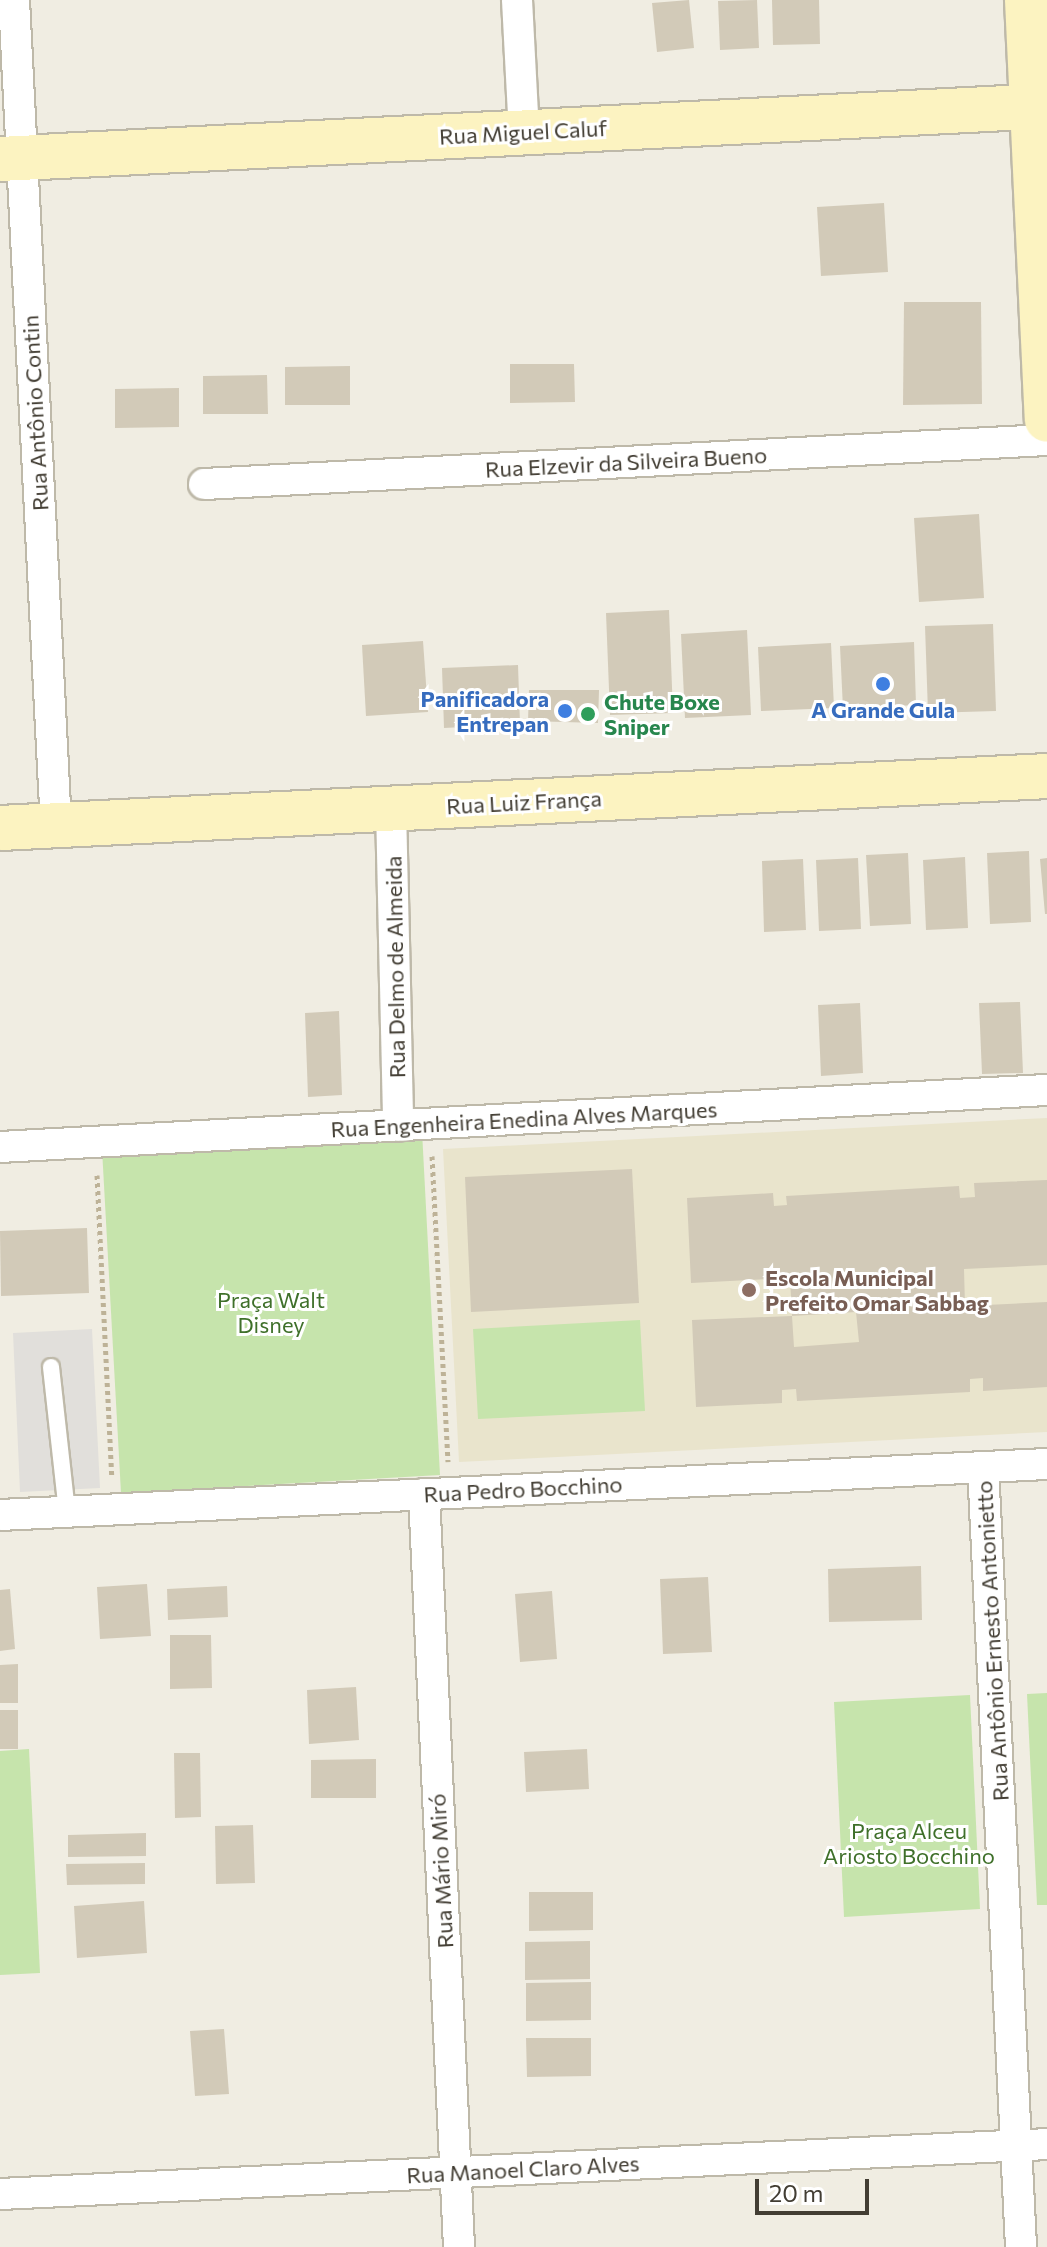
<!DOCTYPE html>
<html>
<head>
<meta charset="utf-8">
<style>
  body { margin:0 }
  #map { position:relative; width:1047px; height:2247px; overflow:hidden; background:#f0ede2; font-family:Commissioner,sans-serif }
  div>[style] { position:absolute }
  .education>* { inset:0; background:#e9e4cc }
  .green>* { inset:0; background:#c6e4ac }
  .parking>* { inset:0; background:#e1dfdb }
  .building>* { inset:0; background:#d2cab8 }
  .path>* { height:5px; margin-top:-2.5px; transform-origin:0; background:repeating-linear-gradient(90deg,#bdb297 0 4px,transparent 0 8px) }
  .roads { filter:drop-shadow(2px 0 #beb9a9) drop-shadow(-2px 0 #beb9a9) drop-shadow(0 2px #beb9a9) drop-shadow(0 -2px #beb9a9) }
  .lane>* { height:16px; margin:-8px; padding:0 8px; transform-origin:8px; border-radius:8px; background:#fff }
  .street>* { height:30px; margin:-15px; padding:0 15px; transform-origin:15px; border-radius:15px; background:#fff }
  .secondary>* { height:44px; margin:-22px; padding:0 22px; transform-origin:22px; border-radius:22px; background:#fcf3c1 }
  .dots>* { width:22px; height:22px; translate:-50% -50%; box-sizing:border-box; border:4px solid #fff; border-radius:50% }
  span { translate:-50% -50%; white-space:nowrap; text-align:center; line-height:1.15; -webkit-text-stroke:6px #fff; paint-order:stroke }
  .street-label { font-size:22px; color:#423d33 }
  .shop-label { font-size:22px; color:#366cbe; font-weight:700 }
  .right { translate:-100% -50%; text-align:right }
  .leisure-label { font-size:22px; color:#27864d; font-weight:700 }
  .left { translate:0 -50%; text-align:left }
  .education-label { font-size:22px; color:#785e54; font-weight:700 }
  .park-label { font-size:22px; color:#3f702a }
  .scale { position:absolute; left:755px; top:2179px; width:114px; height:36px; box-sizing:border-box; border:4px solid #423d33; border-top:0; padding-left:10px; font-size:24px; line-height:28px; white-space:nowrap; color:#423d33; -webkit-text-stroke:6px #fff; paint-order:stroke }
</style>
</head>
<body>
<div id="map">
  <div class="education">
    <div style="clip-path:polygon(1047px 1118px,1047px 1432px,459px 1462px,443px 1149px)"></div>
  </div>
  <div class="green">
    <div style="clip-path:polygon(422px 1131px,440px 1475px,121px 1493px,102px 1149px)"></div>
    <div style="clip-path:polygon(640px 1320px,645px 1411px,478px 1419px,473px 1329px)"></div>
    <div style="clip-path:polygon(1047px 1693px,1047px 1905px,1037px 1905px,1027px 1694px)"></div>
    <div style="clip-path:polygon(970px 1695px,980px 1909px,844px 1917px,834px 1702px)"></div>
    <div style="clip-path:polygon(29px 1749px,40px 1973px,0 1975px,0 1751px)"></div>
  </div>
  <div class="parking">
    <div style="clip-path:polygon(92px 1329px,100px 1488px,20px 1492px,13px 1333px)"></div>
  </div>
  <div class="building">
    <div style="clip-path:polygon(689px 0,694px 48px,657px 52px,652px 3px)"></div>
    <div style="clip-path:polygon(757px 0,759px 48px,720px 50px,718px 1px)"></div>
    <div style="clip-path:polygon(772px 0,819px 0,820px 44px,773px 45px)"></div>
    <div style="clip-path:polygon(884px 203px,888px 272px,821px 276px,817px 207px)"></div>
    <div style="clip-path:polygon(904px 302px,981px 302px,982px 404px,903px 405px)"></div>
    <div style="clip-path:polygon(510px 364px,574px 364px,575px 402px,510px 403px)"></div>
    <div style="clip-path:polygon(350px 366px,350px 405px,285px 405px,285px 367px)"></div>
    <div style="clip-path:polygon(267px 375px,268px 414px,203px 414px,203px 376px)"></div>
    <div style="clip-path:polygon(179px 388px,179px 427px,115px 428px,115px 389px)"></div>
    <div style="clip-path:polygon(979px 514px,984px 598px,919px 602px,914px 518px)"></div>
    <div style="clip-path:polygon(669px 610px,673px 713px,610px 715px,606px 613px)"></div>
    <div style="clip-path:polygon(993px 624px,996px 711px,928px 713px,925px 626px)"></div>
    <div style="clip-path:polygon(747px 630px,751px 715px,685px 718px,681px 634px)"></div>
    <div style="clip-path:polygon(423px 641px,428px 712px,366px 716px,362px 645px)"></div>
    <div style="clip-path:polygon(914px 642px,916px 705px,843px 709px,840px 646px)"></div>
    <div style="clip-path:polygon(831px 643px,834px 708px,761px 711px,758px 647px)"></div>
    <div style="clip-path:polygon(518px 665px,520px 724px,444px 728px,442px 668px)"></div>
    <div style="clip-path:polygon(529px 690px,599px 690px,598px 723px,528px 721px)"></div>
    <div style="clip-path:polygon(1029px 851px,1031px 922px,990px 924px,987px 853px)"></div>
    <div style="clip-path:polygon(908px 853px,911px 924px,870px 926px,866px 855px)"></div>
    <div style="clip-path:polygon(965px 857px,968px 928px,926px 930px,923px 860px)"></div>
    <div style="clip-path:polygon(858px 858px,861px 929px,819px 931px,816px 860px)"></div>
    <div style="clip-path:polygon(1047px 858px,1047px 914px,1045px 914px,1040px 859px)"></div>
    <div style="clip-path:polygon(803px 859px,806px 930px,764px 932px,762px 861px)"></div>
    <div style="clip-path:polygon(1020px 1002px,1023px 1073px,982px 1074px,979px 1003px)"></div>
    <div style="clip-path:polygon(860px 1003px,863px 1073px,821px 1076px,818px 1005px)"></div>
    <div style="clip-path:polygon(339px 1011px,342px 1095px,308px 1097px,305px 1013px)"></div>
    <div style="clip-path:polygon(632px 1169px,639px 1303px,471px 1312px,465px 1177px)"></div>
    <div style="clip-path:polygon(evenodd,1047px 1180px,1047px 1265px,964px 1269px,965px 1306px,1047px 1302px,1047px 1387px,983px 1391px,983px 1378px,970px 1379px,970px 1392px,797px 1401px,796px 1389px,782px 1390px,782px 1403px,696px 1407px,692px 1320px,792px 1316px,790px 1278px,691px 1283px,687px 1198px,773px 1193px,774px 1206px,787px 1205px,786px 1196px,959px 1186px,960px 1198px,975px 1197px,974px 1183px,1047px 1180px,856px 1312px,859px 1342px,794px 1347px,792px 1316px,856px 1312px)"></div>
    <div style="clip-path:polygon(87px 1228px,89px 1293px,1px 1296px,0 1231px)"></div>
    <div style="clip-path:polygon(921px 1566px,922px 1620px,829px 1622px,828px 1569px)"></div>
    <div style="clip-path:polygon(708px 1577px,712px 1652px,663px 1654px,660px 1579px)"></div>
    <div style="clip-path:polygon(147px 1584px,151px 1636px,100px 1639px,97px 1587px)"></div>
    <div style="clip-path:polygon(227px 1586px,228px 1617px,168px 1620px,167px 1589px)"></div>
    <div style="clip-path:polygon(10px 1589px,15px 1649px,0 1651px,0 1590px)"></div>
    <div style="clip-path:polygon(552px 1591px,557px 1659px,520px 1662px,515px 1594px)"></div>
    <div style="clip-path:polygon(170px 1635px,211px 1635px,212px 1688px,170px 1689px)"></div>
    <div style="clip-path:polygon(18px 1664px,18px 1703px,0 1703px,0 1665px)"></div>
    <div style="clip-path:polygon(356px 1687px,359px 1740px,309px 1744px,307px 1690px)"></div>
    <div style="clip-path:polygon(0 1710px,18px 1710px,18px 1749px,0 1749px)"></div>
    <div style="clip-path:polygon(587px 1749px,589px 1789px,526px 1792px,524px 1752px)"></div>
    <div style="clip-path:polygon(174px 1753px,200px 1753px,201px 1817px,175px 1818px)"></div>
    <div style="clip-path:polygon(376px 1759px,376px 1798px,311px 1798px,311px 1760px)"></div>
    <div style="clip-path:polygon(253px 1825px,255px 1883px,216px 1884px,215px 1826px)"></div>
    <div style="clip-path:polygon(146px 1833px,146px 1856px,68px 1857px,68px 1835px)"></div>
    <div style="clip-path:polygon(145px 1863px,145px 1884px,67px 1885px,66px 1864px)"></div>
    <div style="clip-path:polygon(529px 1892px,593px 1892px,593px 1930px,529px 1931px)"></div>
    <div style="clip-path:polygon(144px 1901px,147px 1953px,77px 1958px,74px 1906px)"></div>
    <div style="clip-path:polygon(590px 1941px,590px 1979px,525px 1980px,525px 1942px)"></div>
    <div style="clip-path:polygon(591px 1982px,591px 2020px,526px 2021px,526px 1983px)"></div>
    <div style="clip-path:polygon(224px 2029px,229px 2094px,195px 2096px,190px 2031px)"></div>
    <div style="clip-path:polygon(526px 2038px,591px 2038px,591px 2076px,527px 2077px)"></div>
  </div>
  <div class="path">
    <div style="left:432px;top:1156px;width:306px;rotate:87deg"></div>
    <div style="left:97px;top:1175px;width:302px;rotate:87.2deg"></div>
  </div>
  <div class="roads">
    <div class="lane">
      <div style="left:51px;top:1367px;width:145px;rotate:83.7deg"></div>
    </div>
    <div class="street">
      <div style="left:14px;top:0;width:826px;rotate:87.09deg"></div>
      <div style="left:517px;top:0;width:132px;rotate:87deg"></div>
      <div style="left:204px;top:484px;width:844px;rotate:-2.99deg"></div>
      <div style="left:391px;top:808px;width:318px;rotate:88.7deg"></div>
      <div style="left:0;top:1147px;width:1049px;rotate:-3.12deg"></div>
      <div style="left:983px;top:1467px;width:781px;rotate:87.21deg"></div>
      <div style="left:424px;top:1494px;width:754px;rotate:87.34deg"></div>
      <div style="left:0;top:1515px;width:1048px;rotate:-2.79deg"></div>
      <div style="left:0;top:2194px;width:1048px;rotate:-2.73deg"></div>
    </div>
    <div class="secondary">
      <div style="left:1027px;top:0;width:420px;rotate:87.3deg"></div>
      <div style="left:0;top:159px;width:1048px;rotate:-2.9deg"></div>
      <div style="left:0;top:828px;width:1048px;rotate:-2.84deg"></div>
    </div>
  </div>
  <div class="dots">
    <div style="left:883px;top:684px;background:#3f7fe0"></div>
    <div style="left:565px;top:711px;background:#3f7fe0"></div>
    <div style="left:588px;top:714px;background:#2e9e5b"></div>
    <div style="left:749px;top:1290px;background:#8d6e63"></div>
  </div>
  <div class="street-label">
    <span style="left:523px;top:132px;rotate:-3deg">Rua Miguel Caluf</span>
    <span style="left:35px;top:413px;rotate:-93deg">Rua Antônio Contin</span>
    <span style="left:626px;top:462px;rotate:-3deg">Rua Elzevir da Silveira Bueno</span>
    <span style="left:524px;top:802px;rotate:-3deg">Rua Luiz França</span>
    <span style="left:395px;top:967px;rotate:-91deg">Rua Delmo de Almeida</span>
    <span style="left:524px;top:1119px;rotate:-3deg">Rua Engenheira Enedina Alves Marques</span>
    <span style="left:523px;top:1489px;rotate:-3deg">Rua Pedro Bocchino</span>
    <span style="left:992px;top:1641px;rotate:-93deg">Rua Antônio Ernesto Antonietto</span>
    <span style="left:441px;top:1871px;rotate:-93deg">Rua Mário Miró</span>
    <span style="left:523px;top:2169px;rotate:-3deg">Rua Manoel Claro Alves</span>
  </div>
  <div class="shop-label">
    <span class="right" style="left:549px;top:711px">Panificadora<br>Entrepan</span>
    <span style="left:883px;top:710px">A Grande Gula</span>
  </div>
  <div class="leisure-label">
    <span class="left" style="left:604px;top:714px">Chute Boxe<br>Sniper</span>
  </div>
  <div class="education-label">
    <span class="left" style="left:765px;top:1290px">Escola Municipal<br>Prefeito Omar Sabbag</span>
  </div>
  <div class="park-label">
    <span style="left:271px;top:1312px">Praça Walt<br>Disney</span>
    <span style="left:909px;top:1843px">Praça Alceu<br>Ariosto Bocchino</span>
  </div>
  <div class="scale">20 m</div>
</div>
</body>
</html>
